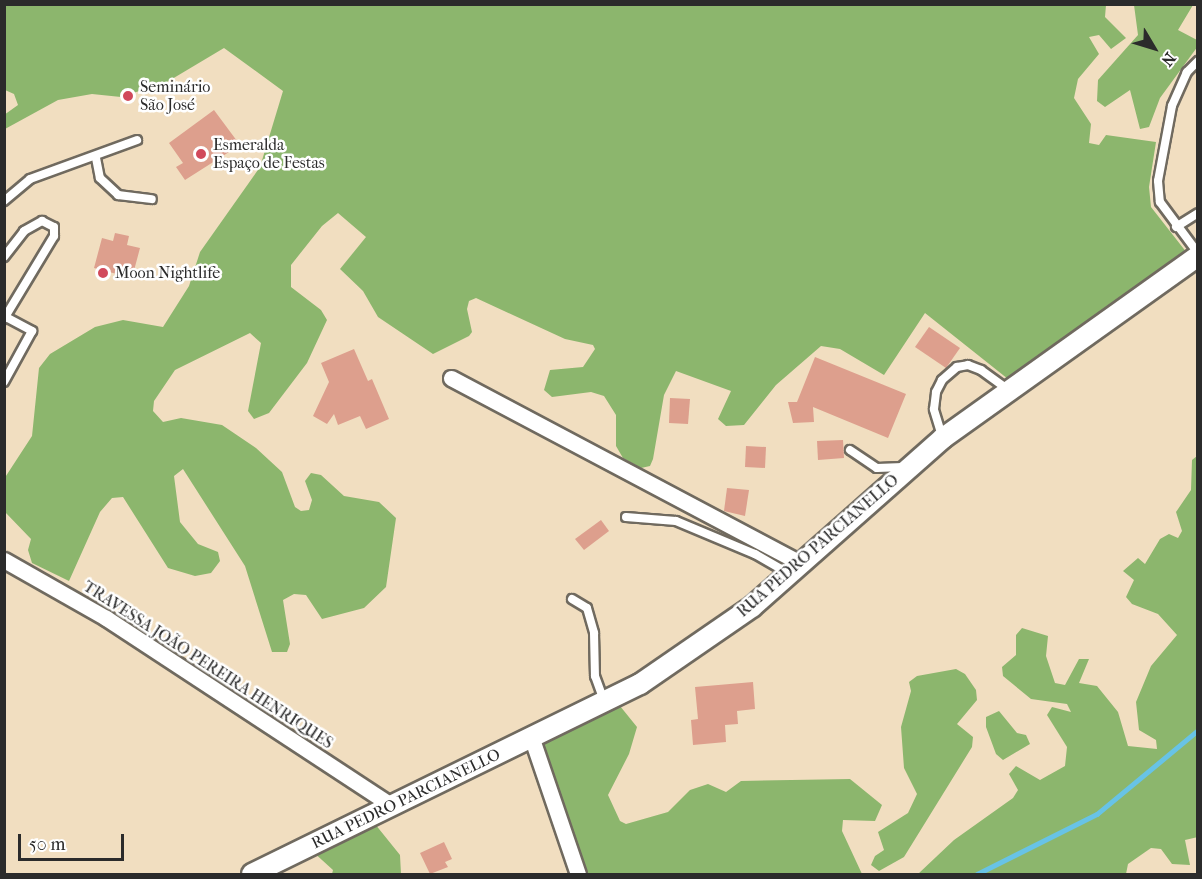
<!DOCTYPE html>
<html>
<head>
<meta charset="utf-8">
<style>
  body { margin:0 }
  #map { position:relative; width:1202px; height:879px; overflow:hidden; background:#f1dec0; font-family:"IM FELL French Canon",serif }
  div>[style] { position:absolute }
  .forest>* { inset:0; background:#8cb66d }
  .stream>* { height:4.5px; margin:-2.25px; padding:0 2.25px; transform-origin:2.25px; border-radius:2.25px; background:#68c3e6 }
  .building>* { inset:0; background:#dd9f8d }
  .roads { filter:drop-shadow(2px 0 #706a5f) drop-shadow(-2px 0 #706a5f) drop-shadow(0 2px #706a5f) drop-shadow(0 -2px #706a5f) }
  .service>* { height:8px; margin:-4px; padding:0 4px; transform-origin:4px; border-radius:4px; background:#fff }
  .minor>* { height:15px; margin:-7.5px; padding:0 7.5px; transform-origin:7.5px; border-radius:7.5px; background:#fff }
  .tertiary>* { height:20px; margin:-10px; padding:0 10px; transform-origin:10px; border-radius:10px; background:#fff }
  .dots>* { width:16px; height:16px; translate:-50% -50%; box-sizing:border-box; border:3px solid #fff; border-radius:50% }
  span { translate:-50% -50%; white-space:nowrap; text-align:center; line-height:1.15; -webkit-text-stroke:5px #fff; paint-order:stroke }
  .poi-label { font-size:16px; color:#2b2b2b }
  .left { translate:0 -50%; text-align:left }
  .street-label { font-size:16px; color:#2b2b2b }
  .frame { position:absolute; inset:0; border:6px solid #2b2b2b; pointer-events:none }
  .north { position:absolute; left:1124px; top:18px; width:60px; height:60px; -webkit-text-stroke:4px #fff; paint-order:stroke; rotate:128deg; font-size:16px; font-weight:700; line-height:24px; text-align:center; color:#2b2b2b }
  .north::after { content:''; display:block; margin:auto; width:21px; height:27px; background:#2b2b2b; clip-path:polygon(50% 0,100% 100%,50% 72%,0 100%) }
  .scale { position:absolute; left:18px; top:834px; width:106px; height:27px; box-sizing:border-box; border:3px solid #2b2b2b; border-top:0; padding-left:8px; font-size:18px; line-height:21px; white-space:nowrap; color:#2b2b2b; -webkit-text-stroke:4px #fff; paint-order:stroke }
</style>
</head>
<body>
<div id="map">
  <div class="forest">
    <div style="clip-path:polygon(5px 5px,1106px 5px,1105px 17px,1126px 38px,1111px 49px,1099px 35px,1089px 37px,1099px 54px,1078px 79px,1074px 98px,1091px 124px,1089px 143px,1099px 145px,1106px 135px,1156px 142px,1149px 187px,1151px 207px,1187px 253px,1008px 379px,925px 313px,884px 375px,840px 349px,821px 346px,776px 385px,744px 425px,726px 426px,718px 419px,731px 391px,676px 371px,664px 395px,653px 459px,650px 466px,641px 468px,623px 458px,616px 446px,616px 415px,604px 396px,591px 392px,552px 397px,544px 390px,550px 370px,583px 367px,595px 349px,593px 345px,565px 339px,476px 298px,469px 301px,467px 309px,472px 332px,469px 336px,433px 354px,378px 317px,363px 291px,340px 269px,366px 237px,338px 213px,322px 226px,291px 265px,291px 287px,321px 310px,327px 320px,307px 363px,269px 413px,254px 419px,248px 411px,261px 343px,250px 333px,175px 370px,154px 401px,153px 411px,163px 422px,181px 418px,222px 425px,256px 448px,282px 472px,295px 507px,301px 511px,309px 510px,312px 500px,305px 481px,311px 473px,321px 475px,344px 496px,379px 502px,396px 518px,386px 587px,364px 608px,322px 619px,306px 595px,294px 594px,283px 600px,290px 644px,287px 652px,272px 652px,245px 566px,183px 469px,174px 476px,180px 522px,198px 544px,218px 552px,220px 561px,211px 573px,195px 576px,168px 568px,123px 497px,112px 498px,100px 512px,69px 581px,32px 563px,28px 550px,31px 539px,5px 512px,4px 479px,32px 436px,39px 368px,50px 354px,95px 327px,123px 320px,163px 327px,189px 286px,200px 252px,260px 167px,283px 91px,224px 48px,167px 82px,121px 97px,92px 94px,58px 100px,5px 129px,4px 115px,18px 105px,14px 94px,5px 90px)"></div>
    <div style="clip-path:polygon(1134px 5px,1193px 5px,1178px 30px,1197px 40px,1198px 46px,1160px 98px,1149px 127px,1140px 129px,1130px 90px,1105px 107px,1097px 101px,1098px 80px,1138px 35px)"></div>
    <div style="clip-path:polygon(1197px 456px,1198px 837px,1185px 840px,1190px 865px,1172px 864px,1161px 849px,1151px 848px,1128px 864px,1126px 874px,918px 874px,954px 840px,1013px 798px,1018px 790px,1009px 774px,1016px 766px,1040px 780px,1065px 766px,1067px 747px,1047px 715px,1052px 707px,1071px 712px,1067px 704px,1031px 699px,1003px 676px,1002px 667px,1016px 655px,1016px 635px,1022px 628px,1048px 636px,1046px 656px,1055px 683px,1065px 685px,1079px 659px,1089px 659px,1079px 683px,1097px 686px,1118px 712px,1128px 746px,1157px 749px,1156px 740px,1139px 730px,1136px 702px,1151px 666px,1177px 635px,1158px 614px,1132px 604px,1126px 597px,1134px 580px,1123px 571px,1138px 558px,1145px 564px,1160px 539px,1169px 534px,1178px 538px,1182px 531px,1176px 512px,1191px 490px,1192px 460px)"></div>
    <div style="clip-path:polygon(956px 669px,965px 674px,976px 690px,977px 700px,957px 724px,973px 737px,972px 747px,904px 857px,879px 871px,871px 865px,875px 856px,884px 850px,878px 832px,908px 813px,917px 794px,904px 768px,901px 727px,911px 691px,909px 682px,917px 676px)"></div>
    <div style="clip-path:polygon(620px 706px,637px 727px,629px 754px,608px 795px,620px 821px,626px 824px,668px 812px,690px 790px,708px 784px,726px 792px,741px 781px,850px 779px,882px 805px,875px 821px,843px 820px,842px 831px,862px 874px,588px 874px,544px 754px,545px 740px)"></div>
    <div style="clip-path:polygon(999px 711px,1017px 733px,1026px 735px,1030px 744px,1003px 760px,996px 754px,986px 727px,986px 717px)"></div>
    <div style="clip-path:polygon(375px 824px,400px 855px,401px 874px,332px 874px,333px 870px,311px 850px)"></div>
  </div>
  <div class="stream">
    <div style="left:977px;top:874px;width:134px;rotate:-26.6deg"></div>
    <div style="left:1097px;top:814px;width:131px;rotate:-39.7deg"></div>
  </div>
  <div class="building">
    <div style="clip-path:polygon(214px 110px,240px 145px,185px 180px,176px 167px,183px 163px,169px 143px)"></div>
    <div style="clip-path:polygon(115px 233px,129px 236px,127px 245px,140px 248px,132px 278px,94px 268px,102px 238px,113px 241px)"></div>
    <div style="clip-path:polygon(929px 327px,960px 348px,946px 368px,915px 347px)"></div>
    <div style="clip-path:polygon(354px 349px,368px 381px,372px 379px,389px 419px,366px 429px,360px 416px,338px 425px,334px 414px,327px 424px,313px 416px,329px 382px,321px 363px)"></div>
    <div style="clip-path:polygon(815px 357px,906px 394px,888px 438px,813px 407px,814px 422px,793px 423px,788px 402px,797px 402px)"></div>
    <div style="clip-path:polygon(670px 398px,690px 399px,688px 424px,669px 423px)"></div>
    <div style="clip-path:polygon(843px 440px,844px 458px,818px 460px,817px 441px)"></div>
    <div style="clip-path:polygon(746px 446px,766px 447px,765px 468px,745px 467px)"></div>
    <div style="clip-path:polygon(727px 488px,749px 490px,745px 516px,724px 511px)"></div>
    <div style="clip-path:polygon(601px 520px,609px 531px,584px 550px,575px 539px)"></div>
    <div style="clip-path:polygon(753px 682px,755px 709px,737px 711px,738px 724px,725px 725px,726px 742px,693px 745px,691px 720px,698px 719px,695px 687px)"></div>
    <div style="clip-path:polygon(444px 842px,452px 859px,445px 862px,448px 867px,430px 874px,420px 853px)"></div>
  </div>
  <div class="roads">
    <div class="service">
      <div style="left:1198px;top:61px;width:16px;rotate:135deg"></div>
      <div style="left:1187px;top:72px;width:37px;rotate:114deg"></div>
      <div style="left:1172px;top:106px;width:76px;rotate:100.6deg"></div>
      <div style="left:1158px;top:181px;width:21px;rotate:85deg"></div>
      <div style="left:1160px;top:202px;width:64px;rotate:53.3deg"></div>
      <div style="left:96px;top:158px;width:20px;rotate:79deg"></div>
      <div style="left:100px;top:178px;width:25px;rotate:43deg"></div>
      <div style="left:118px;top:195px;width:34px;rotate:7deg"></div>
      <div style="left:4px;top:201px;width:34px;rotate:-40deg"></div>
      <div style="left:30px;top:179px;width:114px;rotate:-20deg"></div>
      <div style="left:1176px;top:227px;width:26px;rotate:-32deg"></div>
      <div style="left:4px;top:257px;width:33px;rotate:-52deg"></div>
      <div style="left:24px;top:231px;width:21px;rotate:-29deg"></div>
      <div style="left:42px;top:221px;width:13px;rotate:27deg"></div>
      <div style="left:54px;top:227px;width:9px;rotate:90deg"></div>
      <div style="left:54px;top:236px;width:97px;rotate:121.1deg"></div>
      <div style="left:4px;top:316px;width:32px;rotate:28deg"></div>
      <div style="left:32px;top:331px;width:58px;rotate:118.8deg"></div>
      <div style="left:942px;top:436px;width:28px;rotate:-107deg"></div>
      <div style="left:934px;top:409px;width:17px;rotate:-83deg"></div>
      <div style="left:936px;top:392px;width:13px;rotate:-63deg"></div>
      <div style="left:942px;top:380px;width:20px;rotate:-41deg"></div>
      <div style="left:957px;top:367px;width:11px;rotate:-10deg"></div>
      <div style="left:968px;top:365px;width:14px;rotate:21deg"></div>
      <div style="left:981px;top:370px;width:32px;rotate:36deg"></div>
      <div style="left:850px;top:450px;width:32px;rotate:34deg"></div>
      <div style="left:877px;top:468px;width:26px;rotate:-2deg"></div>
      <div style="left:626px;top:517px;width:50px;rotate:4.6deg"></div>
      <div style="left:676px;top:521px;width:86px;rotate:22.7deg"></div>
      <div style="left:755px;top:554px;width:39px;rotate:30deg"></div>
      <div style="left:572px;top:599px;width:17px;rotate:31deg"></div>
      <div style="left:587px;top:608px;width:26px;rotate:74deg"></div>
      <div style="left:594px;top:633px;width:43px;rotate:88.7deg"></div>
      <div style="left:595px;top:676px;width:27px;rotate:70deg"></div>
    </div>
    <div class="minor">
      <div style="left:451px;top:378px;width:396px;rotate:27.9deg"></div>
      <div style="left:4px;top:560px;width:117px;rotate:29.6deg"></div>
      <div style="left:106px;top:618px;width:341px;rotate:33.3deg"></div>
      <div style="left:532px;top:739px;width:143px;rotate:71.2deg"></div>
    </div>
    <div class="tertiary">
      <div style="left:252px;top:874px;width:432px;rotate:-26.1deg"></div>
      <div style="left:640px;top:684px;width:136px;rotate:-34.5deg"></div>
      <div style="left:752px;top:607px;width:255px;rotate:-41.5deg"></div>
      <div style="left:943px;top:438px;width:313px;rotate:-35.5deg"></div>
    </div>
  </div>
  <div class="dots">
    <div style="left:128px;top:96px;background:#d1495b"></div>
    <div style="left:201px;top:154px;background:#d1495b"></div>
    <div style="left:103px;top:273px;background:#d1495b"></div>
  </div>
  <div class="poi-label">
    <span class="left" style="left:140px;top:96px">Seminário<br>São José</span>
    <span class="left" style="left:213px;top:154px">Esmeralda<br>Espaço de Festas</span>
    <span class="left" style="left:115px;top:273px">Moon Nightlife</span>
  </div>
  <div class="street-label">
    <span style="left:818px;top:546px;rotate:-41deg">RUA PEDRO PARCIANELLO</span>
    <span style="left:208px;top:665px;rotate:33deg">TRAVESSA JOÃO PEREIRA HENRIQUES</span>
    <span style="left:406px;top:799px;rotate:-26deg">RUA PEDRO PARCIANELLO</span>
  </div>
  <div class="frame"></div>
  <div class="north">N</div>
  <div class="scale">50 m</div>
</div>
</body>
</html>
